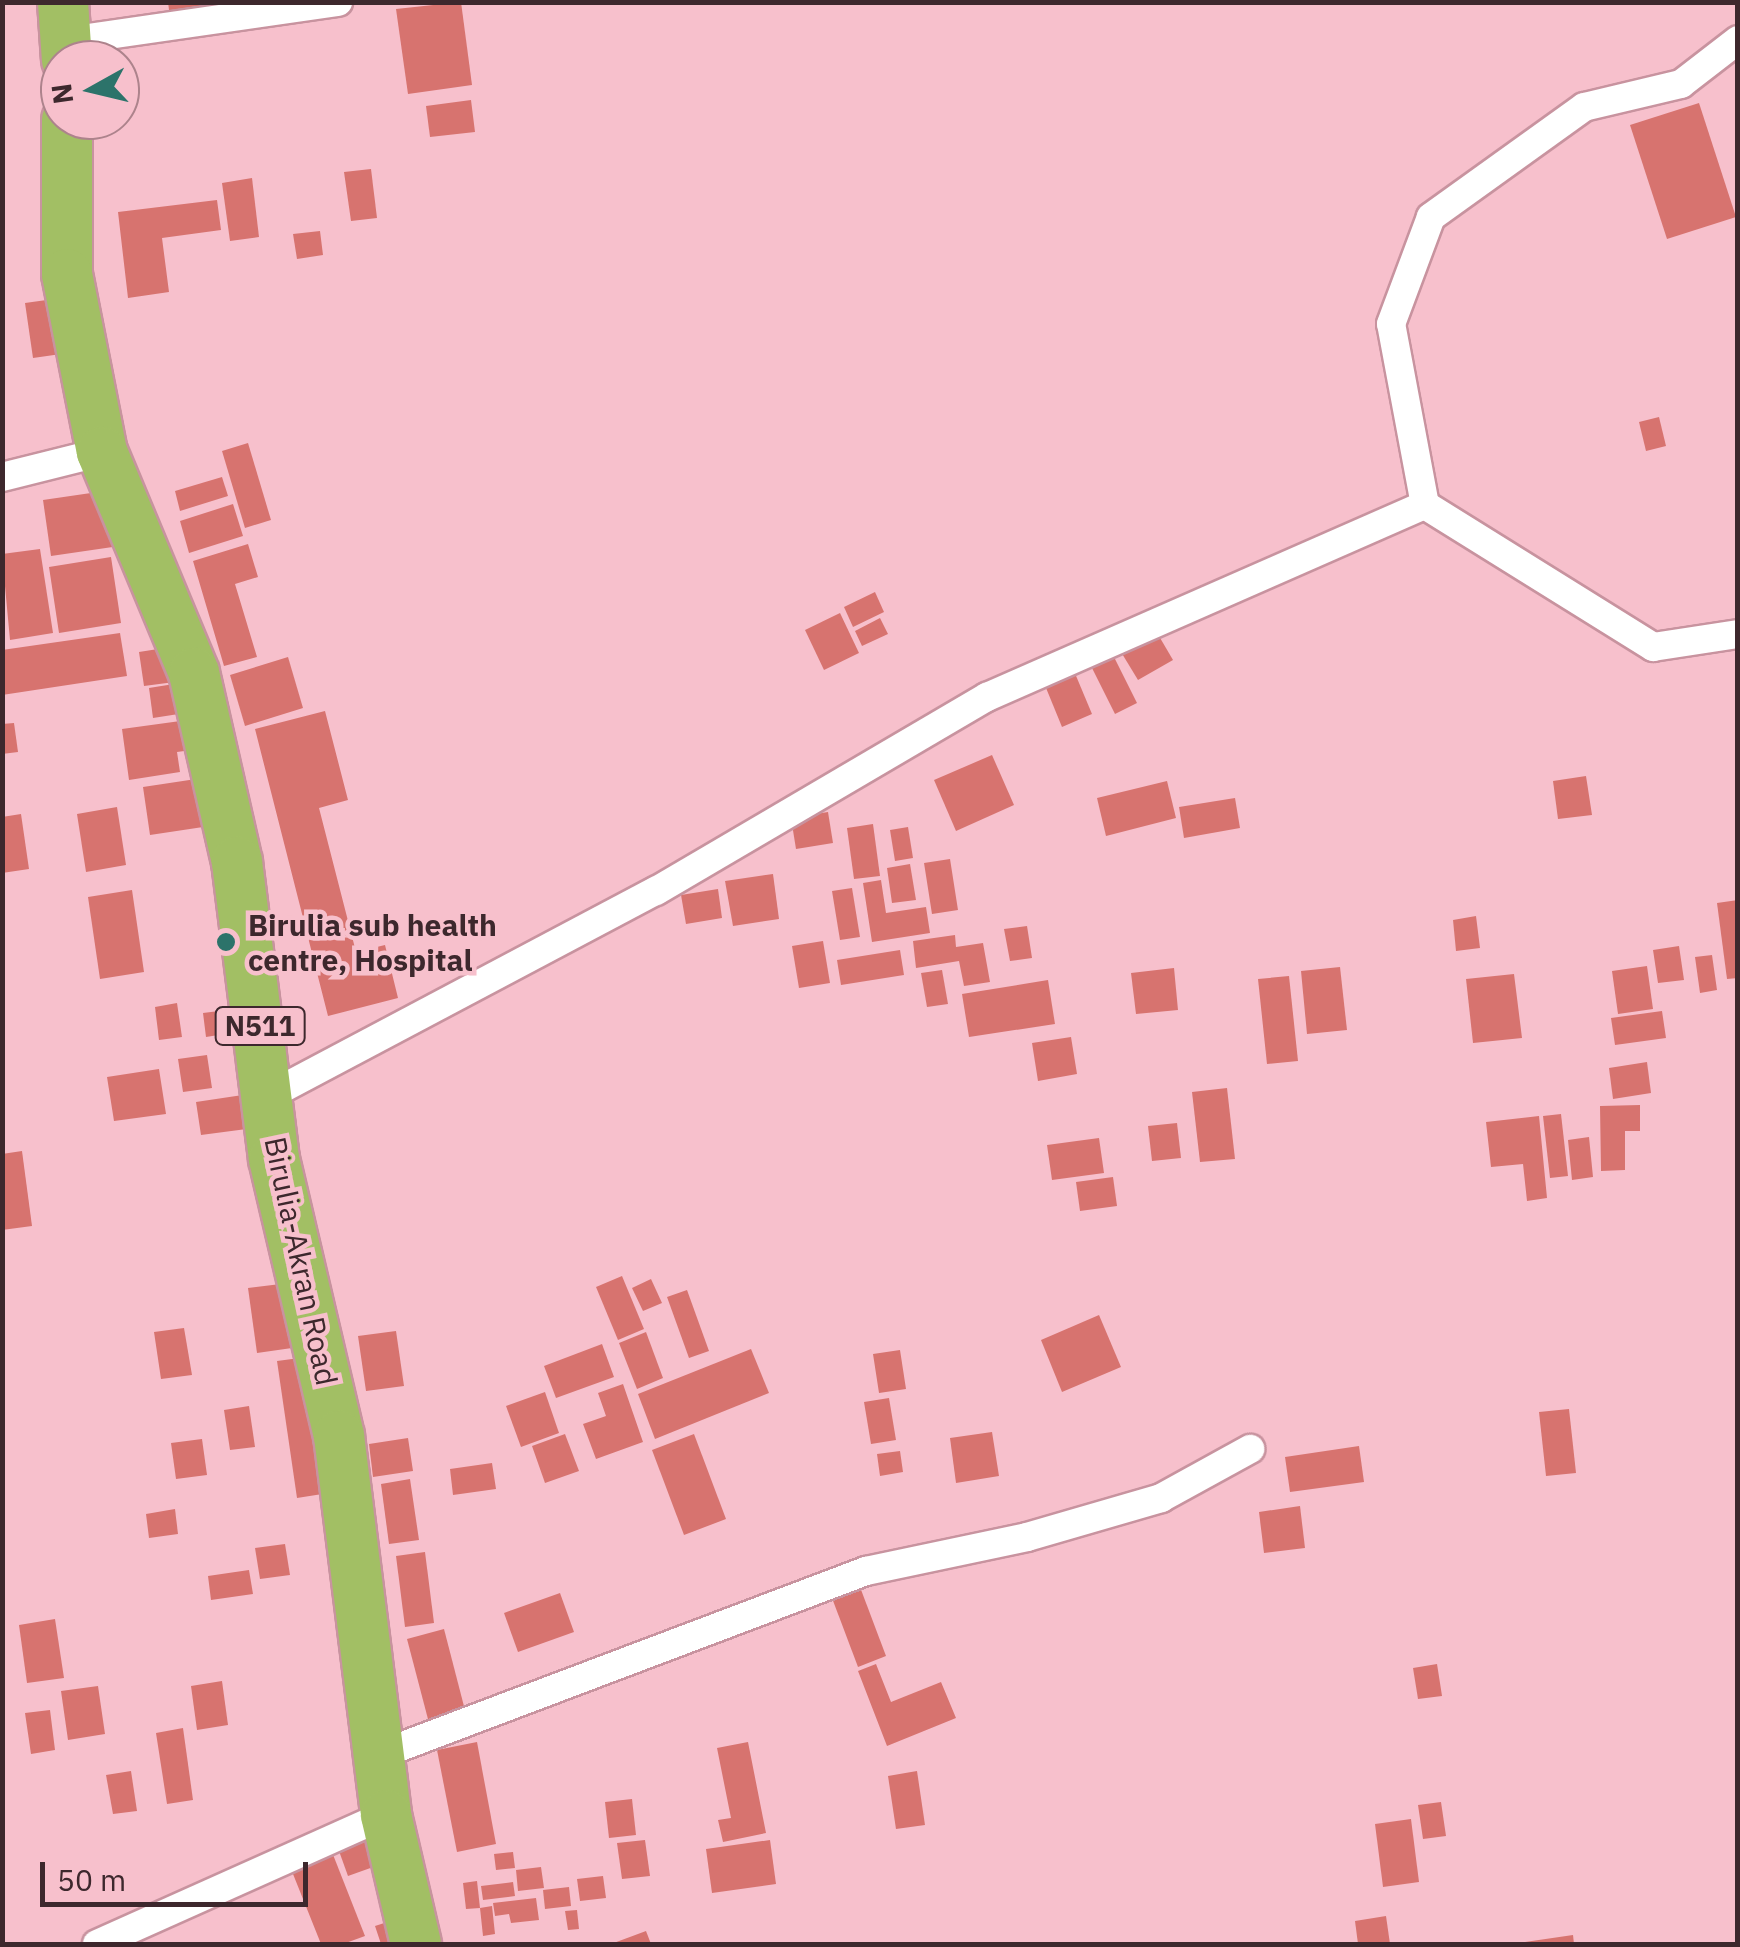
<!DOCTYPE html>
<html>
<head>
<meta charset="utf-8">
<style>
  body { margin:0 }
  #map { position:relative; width:1740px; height:1947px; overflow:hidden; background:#f7c0cc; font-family:"IBM Plex Sans",sans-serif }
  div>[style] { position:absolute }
  .building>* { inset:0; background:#d7736f }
  .roads { filter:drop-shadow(2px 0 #c8939f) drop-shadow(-2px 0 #c8939f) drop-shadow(0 2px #c8939f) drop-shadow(0 -2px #c8939f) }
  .street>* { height:28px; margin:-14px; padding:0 14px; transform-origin:14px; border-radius:14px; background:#fff }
  .highway>* { height:50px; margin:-25px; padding:0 25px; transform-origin:25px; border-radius:25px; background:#a2bf64 }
  .dots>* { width:28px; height:28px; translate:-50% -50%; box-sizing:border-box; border:5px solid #f7c0cc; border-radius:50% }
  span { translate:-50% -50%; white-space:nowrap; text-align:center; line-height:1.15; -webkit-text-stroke:9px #f7c0cc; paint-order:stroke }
  .shield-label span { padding:2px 8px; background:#f7c0cc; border:2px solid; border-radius:8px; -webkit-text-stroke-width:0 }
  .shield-label { font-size:28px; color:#3d282d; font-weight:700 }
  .poi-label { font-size:30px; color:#3d282d; font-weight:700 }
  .left { translate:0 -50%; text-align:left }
  .street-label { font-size:30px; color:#3d282d }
  .frame { position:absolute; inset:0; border:5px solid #3d282d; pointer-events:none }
  .north { position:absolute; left:40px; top:40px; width:100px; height:100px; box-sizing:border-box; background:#f7c0cc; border:2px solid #ad838c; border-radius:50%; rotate:262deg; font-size:28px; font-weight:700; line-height:40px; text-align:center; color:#3d282d }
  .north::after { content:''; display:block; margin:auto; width:35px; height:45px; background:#2c736a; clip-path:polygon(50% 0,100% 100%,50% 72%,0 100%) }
  .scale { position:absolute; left:40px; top:1862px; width:268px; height:45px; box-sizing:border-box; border:5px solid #3d282d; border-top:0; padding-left:12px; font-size:30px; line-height:35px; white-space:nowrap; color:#3d282d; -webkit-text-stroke:8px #f7c0cc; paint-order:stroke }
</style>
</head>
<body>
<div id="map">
  <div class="building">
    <div style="clip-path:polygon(168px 2px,232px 2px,235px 27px,172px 35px)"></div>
    <div style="clip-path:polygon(461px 2px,472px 85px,408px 94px,396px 9px)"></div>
    <div style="clip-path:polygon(471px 100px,475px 132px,430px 137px,426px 106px)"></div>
    <div style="clip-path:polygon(1699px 103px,1736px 217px,1667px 239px,1630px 125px)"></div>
    <div style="clip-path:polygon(371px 169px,377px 218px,351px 221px,344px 172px)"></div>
    <div style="clip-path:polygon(252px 178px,259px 237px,230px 241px,222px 183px)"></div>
    <div style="clip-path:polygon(217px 200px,221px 230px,162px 238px,169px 292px,128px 298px,118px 212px)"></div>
    <div style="clip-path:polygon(320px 231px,323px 255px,297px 259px,293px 234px)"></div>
    <div style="clip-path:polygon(61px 298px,68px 353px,33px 358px,25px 303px)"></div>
    <div style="clip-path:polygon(1659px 417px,1666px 446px,1646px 451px,1639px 422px)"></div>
    <div style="clip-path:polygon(248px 443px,271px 520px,245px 528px,222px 451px)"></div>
    <div style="clip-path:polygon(222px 477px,228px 496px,180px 511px,175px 491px)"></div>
    <div style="clip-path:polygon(132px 487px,140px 543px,51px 556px,43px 500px)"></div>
    <div style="clip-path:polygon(233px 504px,243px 536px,189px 553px,180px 521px)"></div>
    <div style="clip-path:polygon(248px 544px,258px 577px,235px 584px,257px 657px,224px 666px,193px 561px)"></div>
    <div style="clip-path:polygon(40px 549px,53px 633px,10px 640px,2px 554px)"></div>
    <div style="clip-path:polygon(111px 557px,121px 623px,59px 633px,49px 567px)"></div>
    <div style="clip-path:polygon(875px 592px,884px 612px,853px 627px,844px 607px)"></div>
    <div style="clip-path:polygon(840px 613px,859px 653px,824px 670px,805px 630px)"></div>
    <div style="clip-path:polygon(880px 618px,888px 634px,862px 646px,855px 631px)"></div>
    <div style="clip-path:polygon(1156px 631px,1173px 660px,1138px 680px,1121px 652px)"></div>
    <div style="clip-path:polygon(120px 633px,127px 676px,2px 695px,2px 650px)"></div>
    <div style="clip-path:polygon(177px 646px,182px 681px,144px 686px,139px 652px)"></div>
    <div style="clip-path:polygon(288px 657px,303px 708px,245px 726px,230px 675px)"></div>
    <div style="clip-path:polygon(1114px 657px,1137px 703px,1115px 714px,1092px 668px)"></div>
    <div style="clip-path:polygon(1074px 671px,1092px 714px,1062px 727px,1044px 683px)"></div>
    <div style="clip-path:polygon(180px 683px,185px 713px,153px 718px,149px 688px)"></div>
    <div style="clip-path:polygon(325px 711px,348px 800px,319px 808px,356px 952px,385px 945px,398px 998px,328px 1016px,255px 729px)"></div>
    <div style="clip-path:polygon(195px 719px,199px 749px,177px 752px,180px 772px,129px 780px,122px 729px)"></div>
    <div style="clip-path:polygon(14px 723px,18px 752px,2px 754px,2px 724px)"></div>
    <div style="clip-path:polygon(992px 755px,1014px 805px,956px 831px,934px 780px)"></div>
    <div style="clip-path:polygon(216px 776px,223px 824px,150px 835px,143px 787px)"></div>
    <div style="clip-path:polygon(1586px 776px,1592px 815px,1558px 819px,1553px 781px)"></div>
    <div style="clip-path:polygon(1167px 781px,1176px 818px,1106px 836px,1097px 798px)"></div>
    <div style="clip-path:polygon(1235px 798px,1240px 828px,1184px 838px,1179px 807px)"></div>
    <div style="clip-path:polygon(117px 807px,126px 865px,86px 872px,77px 814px)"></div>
    <div style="clip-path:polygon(828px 812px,833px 843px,796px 849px,791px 818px)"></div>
    <div style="clip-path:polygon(21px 814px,29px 869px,2px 873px,2px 817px)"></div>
    <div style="clip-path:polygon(873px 824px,880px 876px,854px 879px,847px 828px)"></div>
    <div style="clip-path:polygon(908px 827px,913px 858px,895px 861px,890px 830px)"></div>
    <div style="clip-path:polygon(950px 859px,958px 910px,932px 914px,924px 863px)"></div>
    <div style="clip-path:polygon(910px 864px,916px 900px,892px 903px,887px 868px)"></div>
    <div style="clip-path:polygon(773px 874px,779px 919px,733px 926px,725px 881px)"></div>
    <div style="clip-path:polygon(881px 880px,886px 913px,926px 907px,930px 933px,872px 942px,863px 883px)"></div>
    <div style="clip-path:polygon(852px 888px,860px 937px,840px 940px,832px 891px)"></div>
    <div style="clip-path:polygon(718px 889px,722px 918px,686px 924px,681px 895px)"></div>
    <div style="clip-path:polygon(132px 890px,144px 972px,100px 979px,88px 897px)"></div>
    <div style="clip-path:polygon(1738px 900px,1738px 978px,1727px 979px,1717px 903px)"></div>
    <div style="clip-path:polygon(1476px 916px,1480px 948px,1456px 951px,1453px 920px)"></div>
    <div style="clip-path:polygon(1027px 926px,1032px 958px,1010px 961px,1004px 929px)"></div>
    <div style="clip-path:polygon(955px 935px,956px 947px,983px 943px,990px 982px,964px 986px,959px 961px,916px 968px,913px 941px)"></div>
    <div style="clip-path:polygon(823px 941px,830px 983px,799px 988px,792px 946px)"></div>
    <div style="clip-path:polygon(1679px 946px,1684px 980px,1658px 983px,1653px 950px)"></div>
    <div style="clip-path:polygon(900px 950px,904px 975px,841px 985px,837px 960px)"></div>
    <div style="clip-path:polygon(1712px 955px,1717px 990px,1700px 993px,1695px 957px)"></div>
    <div style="clip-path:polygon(1647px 966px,1653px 1009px,1618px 1014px,1612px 971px)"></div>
    <div style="clip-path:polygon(1340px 967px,1347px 1030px,1307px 1034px,1301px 971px)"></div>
    <div style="clip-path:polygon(1174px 968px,1178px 1010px,1136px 1014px,1131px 973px)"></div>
    <div style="clip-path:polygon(942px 970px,948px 1004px,927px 1007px,921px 973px)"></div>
    <div style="clip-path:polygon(1514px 974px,1522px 1038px,1473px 1043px,1466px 979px)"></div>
    <div style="clip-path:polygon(1289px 976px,1298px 1061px,1267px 1064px,1258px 979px)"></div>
    <div style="clip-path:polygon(1048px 980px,1055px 1024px,969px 1037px,962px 994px)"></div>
    <div style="clip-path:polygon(177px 1003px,182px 1037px,159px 1040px,155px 1007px)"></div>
    <div style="clip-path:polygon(227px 1010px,231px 1033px,206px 1037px,203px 1013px)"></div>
    <div style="clip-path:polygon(1662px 1011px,1666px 1038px,1615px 1045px,1611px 1018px)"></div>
    <div style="clip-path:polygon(1071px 1037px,1077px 1074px,1038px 1081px,1032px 1043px)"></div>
    <div style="clip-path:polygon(207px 1055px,212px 1088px,183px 1092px,178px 1059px)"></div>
    <div style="clip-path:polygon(1647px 1062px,1651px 1093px,1613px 1099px,1609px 1068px)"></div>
    <div style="clip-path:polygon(159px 1069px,166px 1114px,114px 1121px,107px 1077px)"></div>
    <div style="clip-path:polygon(1227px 1088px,1235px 1159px,1200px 1162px,1192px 1092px)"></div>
    <div style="clip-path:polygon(256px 1093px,261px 1127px,201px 1135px,196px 1102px)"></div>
    <div style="clip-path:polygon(1640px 1105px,1640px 1131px,1625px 1131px,1625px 1170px,1601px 1171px,1600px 1106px)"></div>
    <div style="clip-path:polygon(1561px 1114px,1568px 1176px,1550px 1178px,1543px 1116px)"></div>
    <div style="clip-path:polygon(1539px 1116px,1547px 1198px,1527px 1201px,1523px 1164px,1491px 1167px,1486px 1122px)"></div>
    <div style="clip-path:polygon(1177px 1123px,1181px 1158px,1152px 1161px,1148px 1126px)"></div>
    <div style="clip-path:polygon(1589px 1137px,1593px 1177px,1572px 1180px,1568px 1140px)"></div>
    <div style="clip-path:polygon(1099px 1138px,1104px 1173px,1052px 1180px,1047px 1145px)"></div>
    <div style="clip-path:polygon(22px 1151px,32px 1226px,2px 1230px,2px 1154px)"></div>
    <div style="clip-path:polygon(1113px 1177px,1117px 1206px,1080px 1211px,1076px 1182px)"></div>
    <div style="clip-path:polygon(622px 1276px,644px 1329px,618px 1340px,596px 1287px)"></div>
    <div style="clip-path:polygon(651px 1279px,662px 1303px,643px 1311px,632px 1288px)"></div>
    <div style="clip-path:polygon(297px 1282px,306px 1346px,257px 1353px,248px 1288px)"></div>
    <div style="clip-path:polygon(687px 1290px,709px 1351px,689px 1358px,667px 1297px)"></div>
    <div style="clip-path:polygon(1099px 1315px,1121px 1367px,1062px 1392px,1041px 1340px)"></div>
    <div style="clip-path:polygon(184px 1328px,192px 1375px,161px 1379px,154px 1332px)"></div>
    <div style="clip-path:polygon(396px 1331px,404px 1386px,366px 1391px,358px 1336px)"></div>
    <div style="clip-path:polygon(646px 1332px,663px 1378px,637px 1389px,619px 1343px)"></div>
    <div style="clip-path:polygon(602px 1344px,614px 1377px,556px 1398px,544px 1366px)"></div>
    <div style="clip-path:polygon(751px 1349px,769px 1393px,655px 1439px,638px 1394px)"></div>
    <div style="clip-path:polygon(900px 1350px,906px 1389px,879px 1393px,873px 1354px)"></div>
    <div style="clip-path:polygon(315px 1356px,335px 1492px,297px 1498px,277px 1361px)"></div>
    <div style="clip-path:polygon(623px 1384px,643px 1442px,596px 1459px,583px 1424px,606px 1416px,598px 1393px)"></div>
    <div style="clip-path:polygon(545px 1392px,559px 1433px,521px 1447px,506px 1406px)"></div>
    <div style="clip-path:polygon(889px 1398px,896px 1440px,871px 1444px,864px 1402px)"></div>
    <div style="clip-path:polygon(249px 1406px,255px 1447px,230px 1450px,224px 1410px)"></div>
    <div style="clip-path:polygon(1569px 1409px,1576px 1473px,1546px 1476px,1539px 1412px)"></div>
    <div style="clip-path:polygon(992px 1432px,999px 1476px,956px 1483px,950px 1438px)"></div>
    <div style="clip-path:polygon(565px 1434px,579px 1471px,545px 1483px,532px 1446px)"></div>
    <div style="clip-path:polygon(694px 1434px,726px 1519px,684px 1535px,652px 1450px)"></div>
    <div style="clip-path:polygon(408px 1438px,413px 1471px,373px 1477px,369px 1444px)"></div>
    <div style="clip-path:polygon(202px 1439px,207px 1475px,176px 1479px,171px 1443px)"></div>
    <div style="clip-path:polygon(1359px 1446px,1364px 1482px,1290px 1492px,1285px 1457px)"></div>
    <div style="clip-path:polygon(900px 1451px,903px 1472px,880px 1476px,877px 1454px)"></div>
    <div style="clip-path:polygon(492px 1463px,496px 1489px,453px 1495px,450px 1469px)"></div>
    <div style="clip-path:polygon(410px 1479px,419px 1540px,389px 1544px,381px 1484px)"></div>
    <div style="clip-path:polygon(1300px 1506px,1305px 1548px,1264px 1553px,1259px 1512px)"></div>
    <div style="clip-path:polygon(175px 1509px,178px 1534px,149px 1538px,146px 1514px)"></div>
    <div style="clip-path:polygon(285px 1544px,290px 1575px,260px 1579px,255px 1548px)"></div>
    <div style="clip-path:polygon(425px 1552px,434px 1623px,405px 1627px,396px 1556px)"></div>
    <div style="clip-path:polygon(249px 1570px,253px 1594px,211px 1600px,208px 1576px)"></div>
    <div style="clip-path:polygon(860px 1587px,886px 1656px,858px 1667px,832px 1598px)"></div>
    <div style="clip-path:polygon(560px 1593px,574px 1632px,518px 1652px,504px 1613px)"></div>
    <div style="clip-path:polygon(55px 1619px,64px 1678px,27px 1683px,19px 1625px)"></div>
    <div style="clip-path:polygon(444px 1629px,466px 1714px,429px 1723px,407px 1639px)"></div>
    <div style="clip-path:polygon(876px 1664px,891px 1702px,941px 1682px,956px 1718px,887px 1746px,858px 1671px)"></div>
    <div style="clip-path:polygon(1437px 1664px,1442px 1696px,1418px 1699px,1413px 1668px)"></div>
    <div style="clip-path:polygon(222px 1681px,228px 1725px,197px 1730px,191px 1686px)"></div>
    <div style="clip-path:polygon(98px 1686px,105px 1734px,68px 1740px,61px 1691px)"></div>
    <div style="clip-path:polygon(50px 1710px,55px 1750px,31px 1754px,25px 1713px)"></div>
    <div style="clip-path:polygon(183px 1728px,193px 1800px,167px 1804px,156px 1733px)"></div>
    <div style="clip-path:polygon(477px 1742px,496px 1844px,457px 1852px,437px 1750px)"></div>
    <div style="clip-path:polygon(748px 1742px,766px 1833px,723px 1842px,718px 1820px,731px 1818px,717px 1748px)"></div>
    <div style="clip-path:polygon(131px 1771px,137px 1811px,113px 1814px,106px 1775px)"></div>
    <div style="clip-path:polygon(917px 1771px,925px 1825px,896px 1829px,888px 1776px)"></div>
    <div style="clip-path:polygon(632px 1799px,636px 1835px,609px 1838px,605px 1802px)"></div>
    <div style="clip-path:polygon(1441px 1802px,1446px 1836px,1423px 1839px,1418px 1805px)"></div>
    <div style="clip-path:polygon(1411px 1819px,1419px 1882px,1383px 1887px,1375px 1824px)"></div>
    <div style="clip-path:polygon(645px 1840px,650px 1876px,622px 1879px,617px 1843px)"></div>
    <div style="clip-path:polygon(770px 1840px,776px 1884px,712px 1893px,706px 1849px)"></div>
    <div style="clip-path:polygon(368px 1841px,376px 1866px,348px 1876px,339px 1851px)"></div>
    <div style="clip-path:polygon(330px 1847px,365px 1936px,343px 1944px,321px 1944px,289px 1864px)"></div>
    <div style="clip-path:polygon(513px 1852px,515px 1868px,496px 1870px,494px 1854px)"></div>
    <div style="clip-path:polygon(541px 1867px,544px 1888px,518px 1891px,516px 1870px)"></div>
    <div style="clip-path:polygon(603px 1876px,606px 1898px,580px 1901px,577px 1879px)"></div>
    <div style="clip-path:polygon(477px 1881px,480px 1908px,466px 1909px,463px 1883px)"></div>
    <div style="clip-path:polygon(513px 1882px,515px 1896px,483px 1900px,481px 1886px)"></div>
    <div style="clip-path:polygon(569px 1887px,571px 1906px,545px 1909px,543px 1890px)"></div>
    <div style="clip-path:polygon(536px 1898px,539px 1920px,511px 1923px,509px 1914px,495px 1916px,493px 1903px)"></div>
    <div style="clip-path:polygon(492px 1906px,495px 1934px,483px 1936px,480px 1908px)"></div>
    <div style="clip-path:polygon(577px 1910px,579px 1929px,568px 1930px,565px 1911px)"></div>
    <div style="clip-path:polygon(412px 1914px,421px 1944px,381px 1944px,375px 1926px)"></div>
    <div style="clip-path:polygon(1386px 1916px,1390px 1944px,1358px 1944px,1355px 1921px)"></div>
    <div style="clip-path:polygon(646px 1931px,651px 1944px,611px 1944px)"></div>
    <div style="clip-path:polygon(1573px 1935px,1574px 1944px,1525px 1944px,1525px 1942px)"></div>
  </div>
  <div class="roads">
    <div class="street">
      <div style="left:67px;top:41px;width:274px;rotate:-8.2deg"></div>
      <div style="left:2px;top:477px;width:103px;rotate:-14deg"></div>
      <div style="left:1425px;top:505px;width:269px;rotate:31.9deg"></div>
      <div style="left:1653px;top:647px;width:86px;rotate:-8.7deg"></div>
      <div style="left:270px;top:1095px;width:437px;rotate:-27.9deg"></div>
      <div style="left:656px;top:891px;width:384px;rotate:-30.4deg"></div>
      <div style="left:987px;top:697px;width:478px;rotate:-23.7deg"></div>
      <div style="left:1425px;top:505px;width:184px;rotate:-100.6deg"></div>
      <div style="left:1391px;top:324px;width:114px;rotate:-69.5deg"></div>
      <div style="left:1431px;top:217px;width:188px;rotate:-35.7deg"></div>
      <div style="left:1584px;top:107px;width:100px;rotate:-13.3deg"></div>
      <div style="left:1681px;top:84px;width:72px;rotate:-37.7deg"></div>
      <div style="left:379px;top:1755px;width:521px;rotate:-20.7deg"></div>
      <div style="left:866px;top:1571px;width:165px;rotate:-11.9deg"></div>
      <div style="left:1027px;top:1537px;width:140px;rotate:-16.2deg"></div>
      <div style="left:1161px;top:1498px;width:102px;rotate:-28.8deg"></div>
      <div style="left:97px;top:1944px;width:316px;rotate:-24.1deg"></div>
    </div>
    <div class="highway">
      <div style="left:63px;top:2px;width:58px;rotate:86.1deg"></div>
      <div style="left:67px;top:120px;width:154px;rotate:90deg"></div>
      <div style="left:67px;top:274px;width:181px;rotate:78.9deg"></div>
      <div style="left:102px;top:452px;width:239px;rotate:67.4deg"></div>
      <div style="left:194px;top:673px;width:194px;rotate:77.2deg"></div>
      <div style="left:237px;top:862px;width:299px;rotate:82.9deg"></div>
      <div style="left:274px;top:1159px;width:285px;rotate:76.8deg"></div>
      <div style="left:339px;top:1436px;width:382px;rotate:82.9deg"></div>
      <div style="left:386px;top:1815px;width:132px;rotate:76.9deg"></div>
    </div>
  </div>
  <div class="dots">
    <div style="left:226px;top:942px;background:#2c736a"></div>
  </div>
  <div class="shield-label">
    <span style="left:260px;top:1026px">N511</span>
  </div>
  <div class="poi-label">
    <span class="left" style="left:248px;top:942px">Birulia sub health<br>centre, Hospital</span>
  </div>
  <div class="street-label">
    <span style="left:301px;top:1261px;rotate:78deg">Birulia-Akran Road</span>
  </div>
  <div class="frame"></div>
  <div class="north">N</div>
  <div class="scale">50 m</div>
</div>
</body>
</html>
